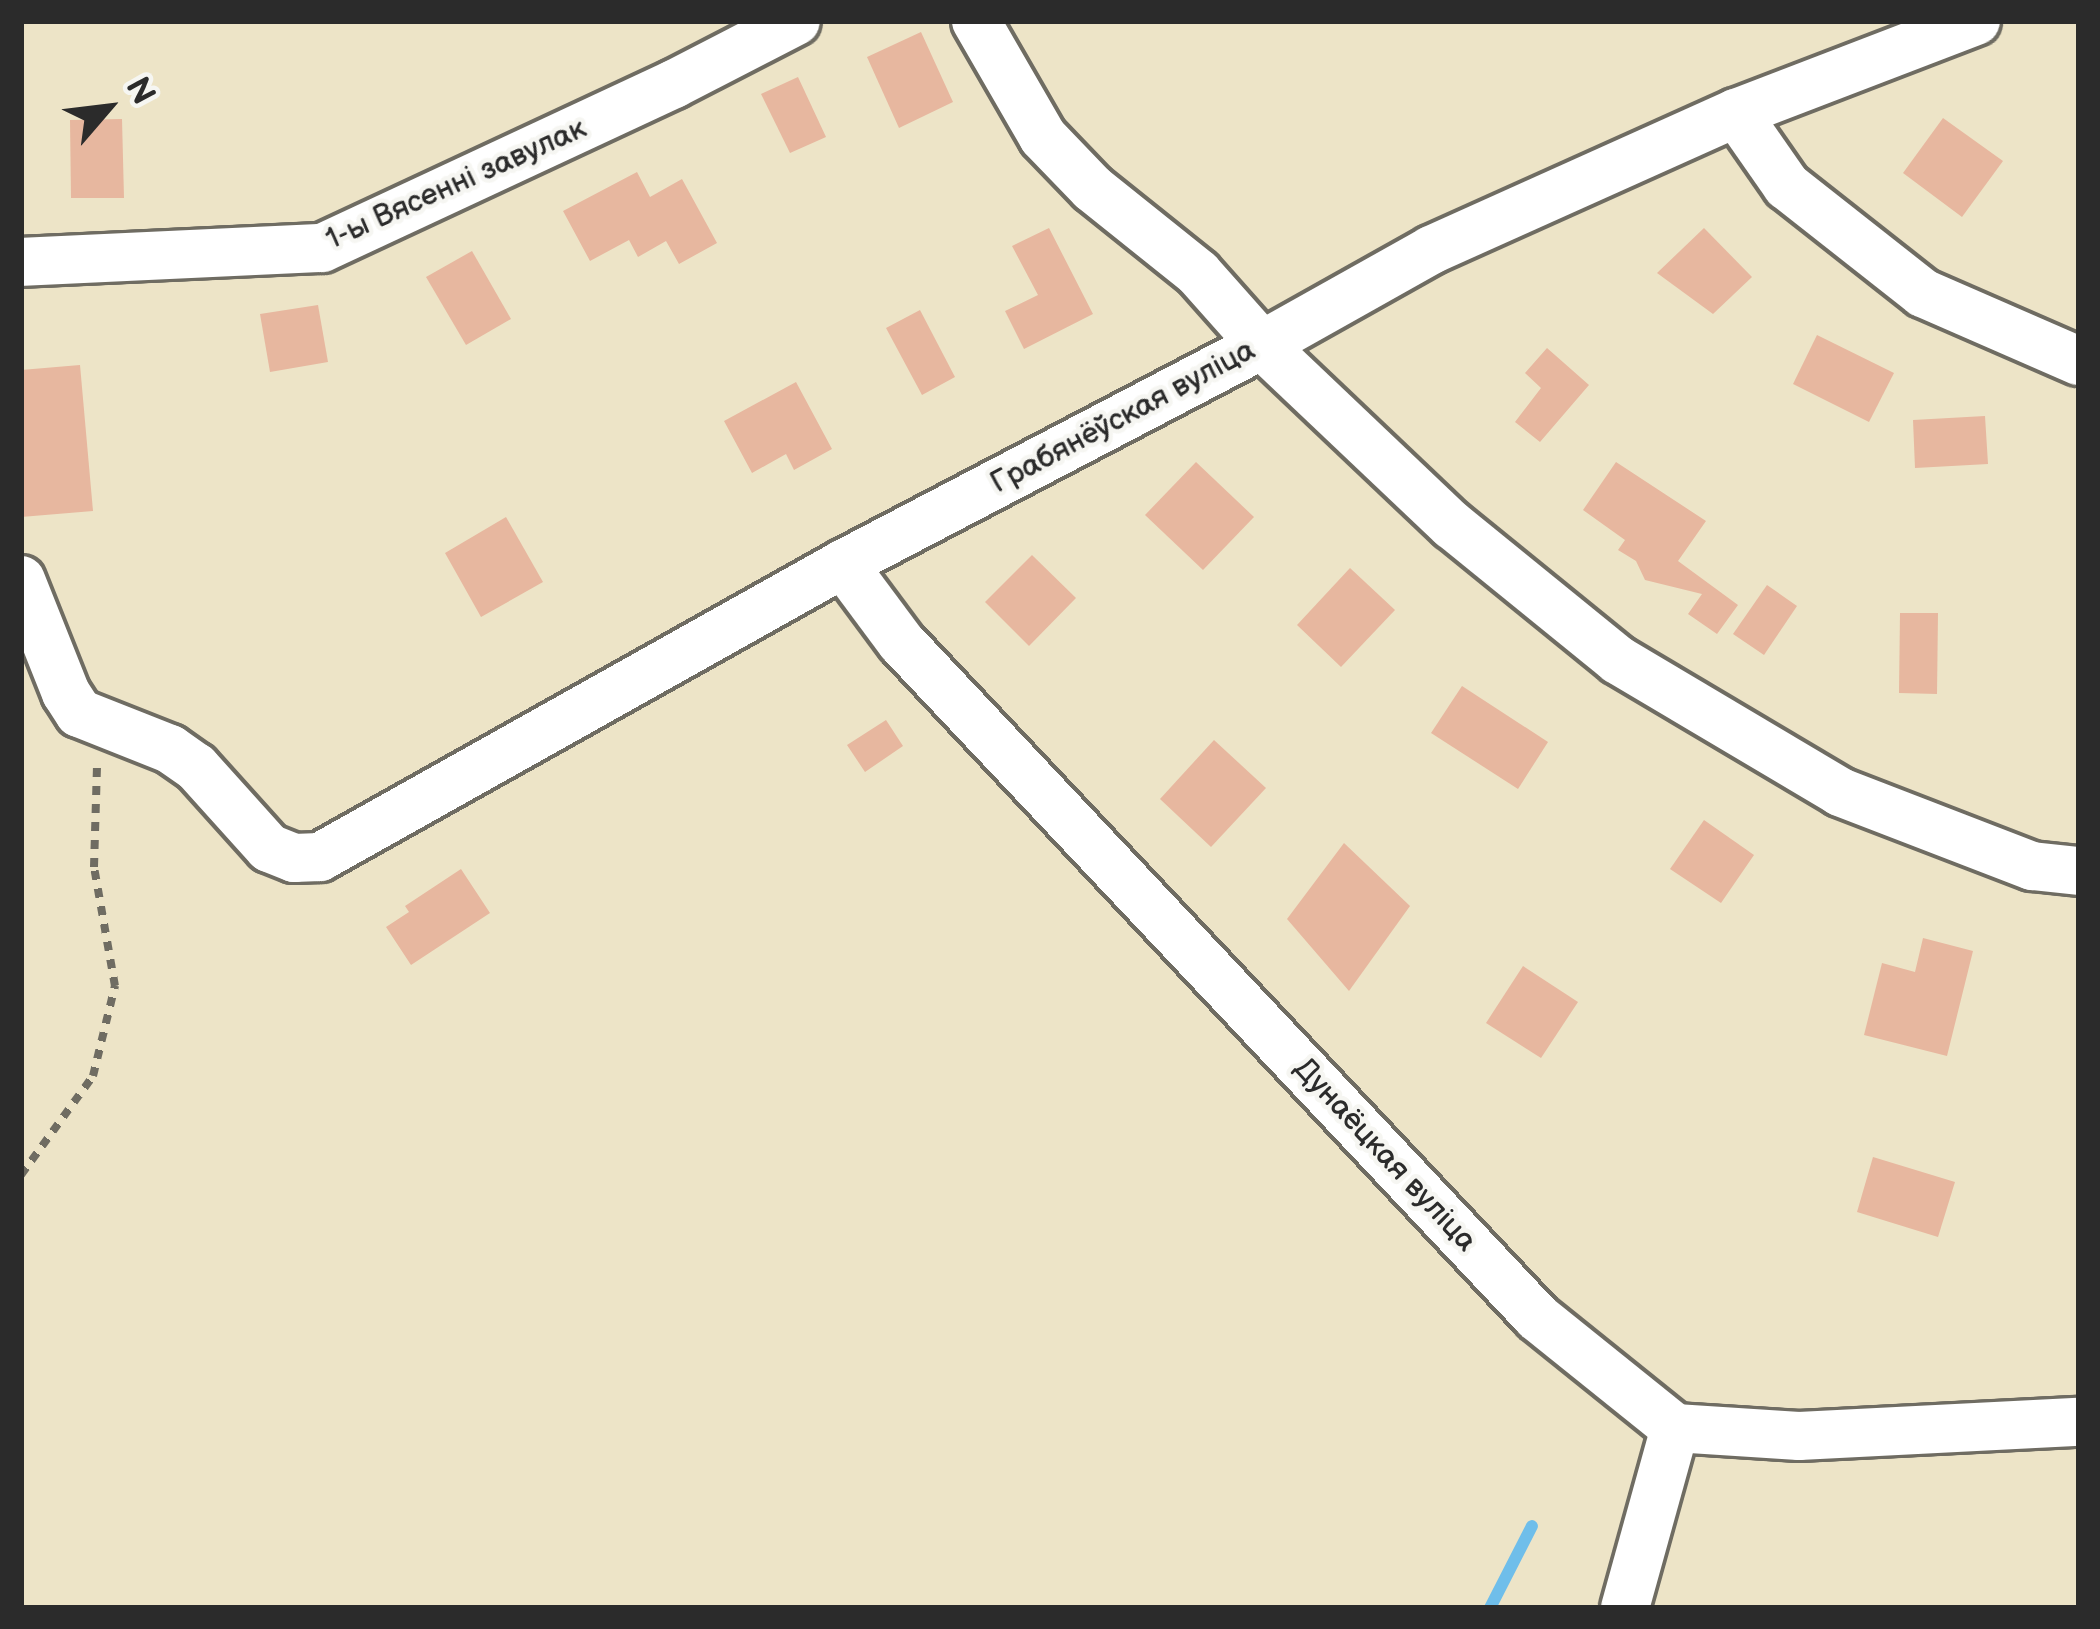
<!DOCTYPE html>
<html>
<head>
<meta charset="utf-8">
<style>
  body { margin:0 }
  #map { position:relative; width:2100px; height:1629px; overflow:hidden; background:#ede4c7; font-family:"Balsamiq Sans",sans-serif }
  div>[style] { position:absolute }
  .stream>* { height:12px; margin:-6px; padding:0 6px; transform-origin:6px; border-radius:6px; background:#6fbeea }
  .building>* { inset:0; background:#e7b79f }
  .path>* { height:8px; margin-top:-4px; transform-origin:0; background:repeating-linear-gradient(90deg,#6f6c62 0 9px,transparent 0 18px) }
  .roads { filter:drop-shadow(3px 0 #6f6c62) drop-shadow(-3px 0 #6f6c62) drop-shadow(0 3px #6f6c62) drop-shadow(0 -3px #6f6c62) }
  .minor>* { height:48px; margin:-24px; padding:0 24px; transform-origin:24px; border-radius:24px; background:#fff }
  span { translate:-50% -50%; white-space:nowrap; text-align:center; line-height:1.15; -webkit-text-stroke:9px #f6f6f2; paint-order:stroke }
  .street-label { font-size:30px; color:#2b2b2b }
  .frame { position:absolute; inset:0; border:24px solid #2b2b2b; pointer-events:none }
  .north { position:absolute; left:48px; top:48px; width:120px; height:120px; -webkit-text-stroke:9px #f6f6f2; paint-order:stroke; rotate:62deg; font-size:33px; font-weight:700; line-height:48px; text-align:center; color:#2b2b2b }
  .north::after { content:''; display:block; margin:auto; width:42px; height:54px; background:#2b2b2b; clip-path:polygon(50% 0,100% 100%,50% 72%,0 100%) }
</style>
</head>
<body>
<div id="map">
  <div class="stream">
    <div style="left:1490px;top:1608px;width:92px;rotate:-62.9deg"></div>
  </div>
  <div class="building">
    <div style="clip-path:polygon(921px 32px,953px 102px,899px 128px,867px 57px)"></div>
    <div style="clip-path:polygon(798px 77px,826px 137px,790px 153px,761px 94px)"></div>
    <div style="clip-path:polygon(1943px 118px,2003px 161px,1962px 217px,1903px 173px)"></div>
    <div style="clip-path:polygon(122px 119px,124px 198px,71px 198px,70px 120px)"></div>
    <div style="clip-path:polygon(637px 172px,650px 197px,682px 179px,717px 243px,679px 264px,666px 241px,638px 257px,629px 240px,590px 261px,563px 211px)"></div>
    <div style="clip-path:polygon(1049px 228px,1093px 314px,1024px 349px,1005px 311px,1038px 295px,1012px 246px)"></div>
    <div style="clip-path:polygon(1704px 228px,1752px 277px,1713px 314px,1657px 273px)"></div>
    <div style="clip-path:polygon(472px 251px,511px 319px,466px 345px,426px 277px)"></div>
    <div style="clip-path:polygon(318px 305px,328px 362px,270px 372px,260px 314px)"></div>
    <div style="clip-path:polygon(920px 310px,955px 377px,922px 395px,886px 328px)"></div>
    <div style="clip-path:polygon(1817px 335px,1894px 373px,1869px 422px,1793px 384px)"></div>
    <div style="clip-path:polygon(1547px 348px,1589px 385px,1540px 442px,1515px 422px,1541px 388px,1525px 373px)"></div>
    <div style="clip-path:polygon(80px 365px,93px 511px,21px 517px,21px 370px)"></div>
    <div style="clip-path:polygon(796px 382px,832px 449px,794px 470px,786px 454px,752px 473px,724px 421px)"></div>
    <div style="clip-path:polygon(1985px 416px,1988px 464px,1915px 468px,1913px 420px)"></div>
    <div style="clip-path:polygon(1196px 462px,1254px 517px,1203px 570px,1145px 515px)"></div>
    <div style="clip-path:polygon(1616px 462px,1706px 521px,1678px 561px,1738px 605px,1717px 634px,1688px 614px,1702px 594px,1645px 580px,1636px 561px,1618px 550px,1625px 540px,1583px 510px)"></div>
    <div style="clip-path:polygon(506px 517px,543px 582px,481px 617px,445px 553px)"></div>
    <div style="clip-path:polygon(1032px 555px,1076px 598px,1029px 646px,985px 602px)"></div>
    <div style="clip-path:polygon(1350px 568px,1395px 610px,1341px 667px,1297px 625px)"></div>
    <div style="clip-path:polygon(1767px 585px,1797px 606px,1764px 655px,1733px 634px)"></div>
    <div style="clip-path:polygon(1900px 613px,1938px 613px,1937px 694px,1899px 693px)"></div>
    <div style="clip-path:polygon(1462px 686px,1548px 742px,1518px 789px,1431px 733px)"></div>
    <div style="clip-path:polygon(886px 720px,903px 746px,865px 772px,847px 745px)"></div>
    <div style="clip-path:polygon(1214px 740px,1266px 788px,1211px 847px,1160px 799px)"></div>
    <div style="clip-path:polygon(1704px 820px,1754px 855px,1721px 903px,1670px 869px)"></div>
    <div style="clip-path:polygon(1344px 843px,1410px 906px,1349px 991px,1287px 919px)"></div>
    <div style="clip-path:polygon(461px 869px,490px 913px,411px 965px,386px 927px,409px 912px,405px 906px)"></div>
    <div style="clip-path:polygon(1923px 938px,1973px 951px,1947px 1056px,1864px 1035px,1882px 963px,1915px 972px)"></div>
    <div style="clip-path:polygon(1523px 966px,1578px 1002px,1541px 1058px,1486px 1023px)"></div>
    <div style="clip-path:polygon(1873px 1157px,1955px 1182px,1938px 1237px,1857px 1212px)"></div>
  </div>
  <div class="path">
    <div style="left:21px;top:1175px;width:122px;rotate:-54deg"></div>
    <div style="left:93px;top:1076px;width:93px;rotate:-76.3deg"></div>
    <div style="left:115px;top:986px;width:121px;rotate:-100deg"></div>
    <div style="left:94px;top:867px;width:103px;rotate:-88.3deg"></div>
  </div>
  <div class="roads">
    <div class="minor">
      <div style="left:976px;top:21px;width:134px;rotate:60deg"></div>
      <div style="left:1043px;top:137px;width:71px;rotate:46.1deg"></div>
      <div style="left:1092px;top:188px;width:136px;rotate:38.7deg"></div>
      <div style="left:1198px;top:273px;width:96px;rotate:48.4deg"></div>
      <div style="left:1262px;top:345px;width:262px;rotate:43.5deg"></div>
      <div style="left:1452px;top:525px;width:214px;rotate:39.1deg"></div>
      <div style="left:1618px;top:660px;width:258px;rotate:30.7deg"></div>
      <div style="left:1840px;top:792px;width:206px;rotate:21.1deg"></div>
      <div style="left:2032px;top:866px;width:47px;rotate:6.1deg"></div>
      <div style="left:1736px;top:113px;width:89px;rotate:55.1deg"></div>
      <div style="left:1787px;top:186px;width:173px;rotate:38.2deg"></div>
      <div style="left:1923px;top:293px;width:170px;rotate:23.6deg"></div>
      <div style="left:21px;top:262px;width:301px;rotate:-2.7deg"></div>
      <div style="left:322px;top:248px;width:388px;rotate:-25deg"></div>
      <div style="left:674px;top:84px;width:137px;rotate:-27.3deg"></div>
      <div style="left:843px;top:564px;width:97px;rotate:53.4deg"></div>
      <div style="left:901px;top:642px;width:927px;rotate:46.7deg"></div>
      <div style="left:1537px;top:1317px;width:177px;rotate:38.8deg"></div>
      <div style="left:1675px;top:1428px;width:124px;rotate:3.7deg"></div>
      <div style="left:1799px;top:1436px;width:280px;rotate:-2.9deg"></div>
      <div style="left:21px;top:580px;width:122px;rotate:68.3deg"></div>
      <div style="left:66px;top:693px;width:24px;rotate:57deg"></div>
      <div style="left:79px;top:713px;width:98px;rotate:21.6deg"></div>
      <div style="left:170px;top:749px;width:32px;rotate:35deg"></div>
      <div style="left:196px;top:767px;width:109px;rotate:48deg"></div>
      <div style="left:269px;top:848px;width:27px;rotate:22deg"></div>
      <div style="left:294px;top:858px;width:26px;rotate:-2deg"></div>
      <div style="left:320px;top:857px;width:599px;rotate:-29.26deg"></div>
      <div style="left:843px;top:564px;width:473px;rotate:-27.6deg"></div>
      <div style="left:1262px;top:345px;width:194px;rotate:-29.3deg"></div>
      <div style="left:1431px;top:250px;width:334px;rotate:-24.2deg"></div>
      <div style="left:1736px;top:113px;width:257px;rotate:-21deg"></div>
      <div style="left:1625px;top:1608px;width:187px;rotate:-74.5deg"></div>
    </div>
  </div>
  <div class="street-label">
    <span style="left:456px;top:184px;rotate:-24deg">1-ы Вясенні завулак</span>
    <span style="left:1123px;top:417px;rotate:-28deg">Грабянёўская вуліца</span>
    <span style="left:1385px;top:1155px;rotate:47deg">Дунаёцкая вуліца</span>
  </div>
  <div class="frame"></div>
  <div class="north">N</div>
</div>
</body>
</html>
